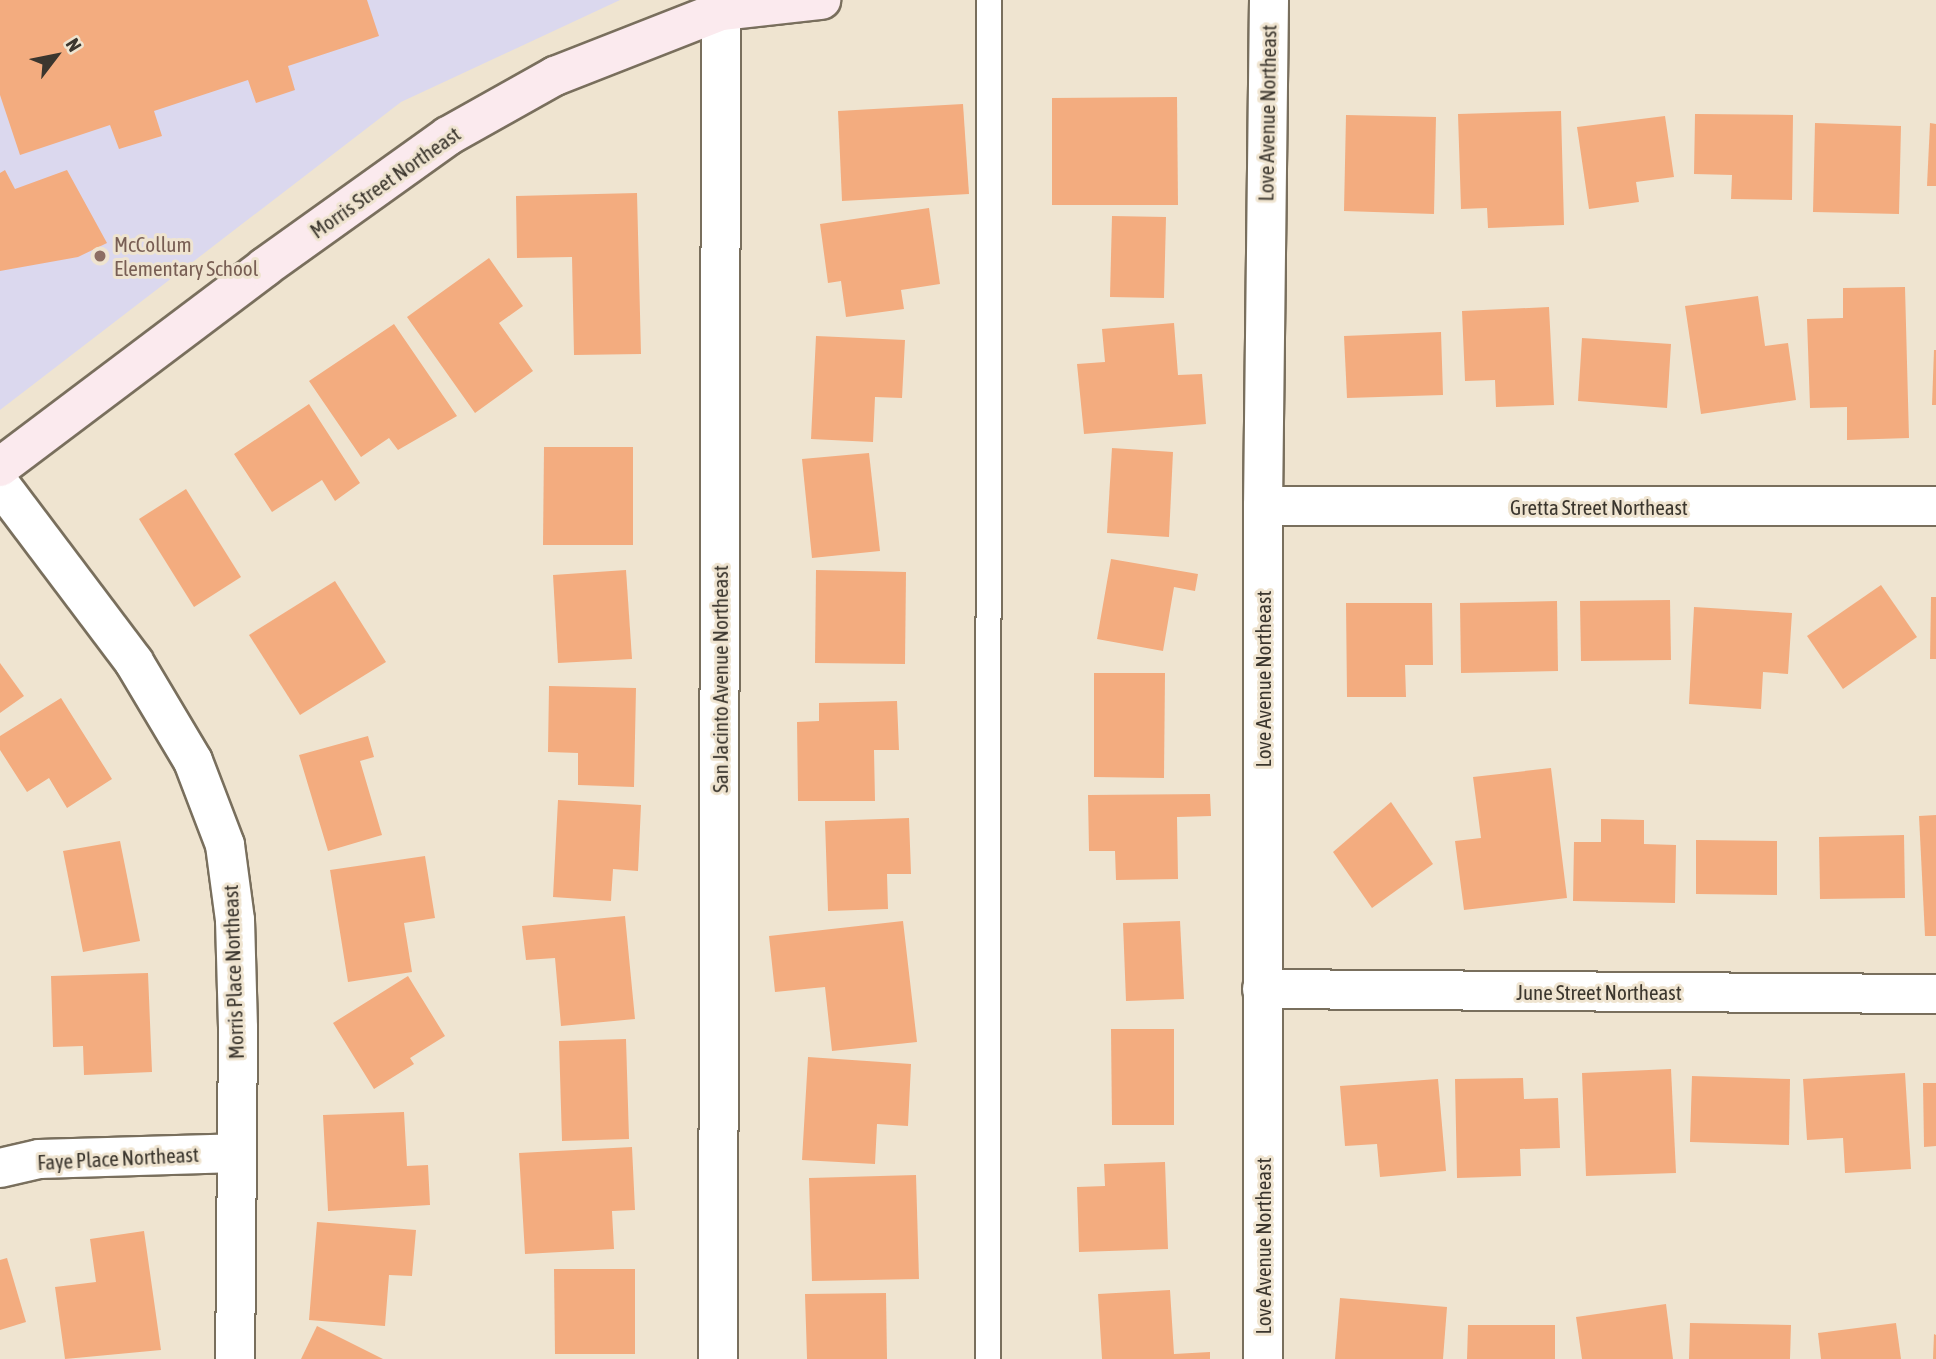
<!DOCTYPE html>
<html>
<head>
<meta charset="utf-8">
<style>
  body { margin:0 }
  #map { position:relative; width:1936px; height:1359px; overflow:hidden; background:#efe4d0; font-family:"Asap Condensed",sans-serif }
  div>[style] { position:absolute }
  .education>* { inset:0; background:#dbd8ee }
  .building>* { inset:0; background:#f3ac7f }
  .roads { filter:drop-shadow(2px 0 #796f5d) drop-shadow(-2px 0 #796f5d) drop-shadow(0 2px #796f5d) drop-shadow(0 -2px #796f5d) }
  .lane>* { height:24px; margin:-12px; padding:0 12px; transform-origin:12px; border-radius:12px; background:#fff }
  .street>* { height:38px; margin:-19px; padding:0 19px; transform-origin:19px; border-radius:19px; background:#fff }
  .secondary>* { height:38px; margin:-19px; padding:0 19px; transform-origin:19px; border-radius:19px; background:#fbeaee }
  .dots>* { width:19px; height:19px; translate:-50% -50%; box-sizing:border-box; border:4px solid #efe4d0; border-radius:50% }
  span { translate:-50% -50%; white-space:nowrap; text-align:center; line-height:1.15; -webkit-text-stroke:6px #efe4d0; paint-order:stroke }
  .street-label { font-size:21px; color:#3b362e }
  .education-label { font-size:21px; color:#785e54 }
  .left { translate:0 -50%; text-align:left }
  .north { position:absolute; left:21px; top:21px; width:70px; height:70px; -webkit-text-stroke:5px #efe4d0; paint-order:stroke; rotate:58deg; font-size:19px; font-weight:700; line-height:28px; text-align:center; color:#3b362e }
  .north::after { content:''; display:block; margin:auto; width:24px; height:32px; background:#3b362e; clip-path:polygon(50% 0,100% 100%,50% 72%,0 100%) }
</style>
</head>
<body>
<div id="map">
  <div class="education">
    <div style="clip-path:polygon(0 0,620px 0,401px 102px,0 410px)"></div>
  </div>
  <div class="building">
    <div style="clip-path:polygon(0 0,367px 0,379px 36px,288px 66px,295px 90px,256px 103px,248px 80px,154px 111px,162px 136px,119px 149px,110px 125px,20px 155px,0 95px)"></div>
    <div style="clip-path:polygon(1177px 97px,1178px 205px,1052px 205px,1052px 98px)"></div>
    <div style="clip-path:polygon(963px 104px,969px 194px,842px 201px,838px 111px)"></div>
    <div style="clip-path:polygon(1561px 111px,1564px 225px,1488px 228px,1487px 208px,1461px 209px,1458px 114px)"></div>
    <div style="clip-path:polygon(1695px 114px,1793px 115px,1792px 200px,1731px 199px,1732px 175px,1694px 174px)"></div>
    <div style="clip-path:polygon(1346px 115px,1436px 117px,1434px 214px,1344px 211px)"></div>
    <div style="clip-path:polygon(1665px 116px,1674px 177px,1636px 182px,1639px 202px,1589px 209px,1577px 127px)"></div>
    <div style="clip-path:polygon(1815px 123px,1901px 126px,1899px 214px,1813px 212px)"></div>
    <div style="clip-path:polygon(1930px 123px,1936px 124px,1936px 186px,1927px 186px)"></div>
    <div style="clip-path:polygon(5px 170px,15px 189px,67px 170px,107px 243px,78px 257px,0 271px,0 173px)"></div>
    <div style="clip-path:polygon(637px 193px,641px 354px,574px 355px,572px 257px,517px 258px,516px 196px)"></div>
    <div style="clip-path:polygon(929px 208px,940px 284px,901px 290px,904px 309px,846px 317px,841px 281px,828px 283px,820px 224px)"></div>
    <div style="clip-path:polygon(1112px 216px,1166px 217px,1164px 298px,1110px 297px)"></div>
    <div style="clip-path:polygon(489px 258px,523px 306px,499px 323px,533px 371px,475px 413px,407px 317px)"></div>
    <div style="clip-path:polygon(1905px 287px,1909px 438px,1847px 440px,1847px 407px,1810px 408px,1807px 319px,1843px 318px,1843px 288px)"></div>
    <div style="clip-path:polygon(1758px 296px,1765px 346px,1788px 343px,1796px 400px,1701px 414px,1685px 306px)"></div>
    <div style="clip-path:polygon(1549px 307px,1554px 405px,1496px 407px,1495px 380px,1465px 381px,1462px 311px)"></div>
    <div style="clip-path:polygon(1174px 323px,1178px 375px,1202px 374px,1206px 424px,1084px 434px,1077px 364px,1105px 362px,1102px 329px)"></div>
    <div style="clip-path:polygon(394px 324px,457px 416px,398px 450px,389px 438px,361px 457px,309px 381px)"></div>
    <div style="clip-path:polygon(1441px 332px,1443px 395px,1347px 398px,1344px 336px)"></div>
    <div style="clip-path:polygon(816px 336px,905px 340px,902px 398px,875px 397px,873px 442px,811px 439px)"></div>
    <div style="clip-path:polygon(1582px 338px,1671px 344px,1667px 408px,1578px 401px)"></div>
    <div style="clip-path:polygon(1934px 350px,1936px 350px,1936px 405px,1932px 405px)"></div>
    <div style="clip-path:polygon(309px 404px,360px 483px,335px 501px,322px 480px,272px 512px,234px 454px)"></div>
    <div style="clip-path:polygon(544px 447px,633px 447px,633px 545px,543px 545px)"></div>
    <div style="clip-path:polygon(1112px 448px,1173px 452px,1169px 537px,1107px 533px)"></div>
    <div style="clip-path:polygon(869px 453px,880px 551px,812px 558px,802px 459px)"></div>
    <div style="clip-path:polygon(186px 489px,241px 577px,194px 607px,139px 519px)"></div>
    <div style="clip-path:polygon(1111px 559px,1198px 574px,1195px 591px,1174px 587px,1163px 651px,1097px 639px)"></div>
    <div style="clip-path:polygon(626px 570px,632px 659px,558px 663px,553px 575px)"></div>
    <div style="clip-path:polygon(816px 570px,906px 572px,905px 664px,815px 663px)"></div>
    <div style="clip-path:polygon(335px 581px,386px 662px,300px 715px,249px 635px)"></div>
    <div style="clip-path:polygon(1881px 585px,1917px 637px,1843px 689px,1807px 636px)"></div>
    <div style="clip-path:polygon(1931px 597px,1936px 597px,1936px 659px,1930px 659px)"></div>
    <div style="clip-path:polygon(1670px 600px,1671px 660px,1581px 661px,1580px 601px)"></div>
    <div style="clip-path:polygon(1557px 601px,1558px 671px,1461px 673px,1460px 603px)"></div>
    <div style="clip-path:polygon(1346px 603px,1432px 603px,1433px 665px,1405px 665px,1406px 697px,1347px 697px)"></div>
    <div style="clip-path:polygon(1694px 607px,1792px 613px,1788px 674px,1763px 672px,1761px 709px,1689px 704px)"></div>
    <div style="clip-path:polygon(0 663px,24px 696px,0 713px)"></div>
    <div style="clip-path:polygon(1094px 673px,1165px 673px,1164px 778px,1094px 777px)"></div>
    <div style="clip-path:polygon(549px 686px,636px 688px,634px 787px,578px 785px,578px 753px,548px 752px)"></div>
    <div style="clip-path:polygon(61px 698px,112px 779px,67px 808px,49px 778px,27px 792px,0 750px,0 736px)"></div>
    <div style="clip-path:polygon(897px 701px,899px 750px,874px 750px,875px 801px,798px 801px,797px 722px,819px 721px,819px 703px)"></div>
    <div style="clip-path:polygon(368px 736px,374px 757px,360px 761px,382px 835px,328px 851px,299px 755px)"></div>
    <div style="clip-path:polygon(1551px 768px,1567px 898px,1464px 910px,1455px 841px,1481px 838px,1473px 777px)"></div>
    <div style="clip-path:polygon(1210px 794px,1211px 816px,1177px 817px,1178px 879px,1116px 880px,1115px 851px,1089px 851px,1088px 795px)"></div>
    <div style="clip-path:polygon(558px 800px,641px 805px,638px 871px,613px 869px,611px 901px,553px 897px)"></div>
    <div style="clip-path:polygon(1391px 802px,1433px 864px,1372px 908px,1333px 852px)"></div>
    <div style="clip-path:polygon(1936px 815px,1936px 936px,1925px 936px,1919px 816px)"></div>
    <div style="clip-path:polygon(909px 818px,911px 874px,887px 874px,888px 909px,828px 911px,825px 821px)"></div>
    <div style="clip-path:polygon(1601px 819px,1644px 820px,1644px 844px,1676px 845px,1675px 903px,1573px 901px,1574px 842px,1601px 842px)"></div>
    <div style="clip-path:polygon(1904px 835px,1905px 898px,1820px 899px,1819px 837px)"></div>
    <div style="clip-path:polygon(1696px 840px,1777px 841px,1777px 895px,1696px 894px)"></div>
    <div style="clip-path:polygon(120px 841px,140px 941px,83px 952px,63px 851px)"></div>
    <div style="clip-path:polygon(425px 856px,435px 918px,404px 923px,412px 972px,348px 982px,330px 870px)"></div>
    <div style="clip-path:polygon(625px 916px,635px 1019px,561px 1026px,555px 958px,526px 960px,522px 926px)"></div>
    <div style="clip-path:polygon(903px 921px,917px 1042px,832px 1051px,825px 987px,775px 992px,769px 936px)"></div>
    <div style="clip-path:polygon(1180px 921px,1184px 999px,1126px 1001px,1123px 923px)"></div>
    <div style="clip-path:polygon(148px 973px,152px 1072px,84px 1075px,83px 1046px,53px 1047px,51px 976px)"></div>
    <div style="clip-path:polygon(408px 976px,445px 1036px,410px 1058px,414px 1064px,374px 1089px,333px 1023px)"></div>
    <div style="clip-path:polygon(1111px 1029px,1174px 1029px,1174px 1125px,1112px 1125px)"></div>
    <div style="clip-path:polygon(626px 1039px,629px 1139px,562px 1141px,559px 1041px)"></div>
    <div style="clip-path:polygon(808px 1057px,911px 1064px,908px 1126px,877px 1124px,875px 1164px,802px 1160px)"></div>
    <div style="clip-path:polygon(1671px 1069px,1676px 1173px,1586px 1176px,1582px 1073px)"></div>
    <div style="clip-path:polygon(1905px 1073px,1911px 1169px,1845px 1173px,1843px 1138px,1807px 1140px,1803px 1079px)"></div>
    <div style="clip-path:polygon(1692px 1076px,1790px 1079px,1789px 1145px,1690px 1142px)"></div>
    <div style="clip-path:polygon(1523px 1078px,1524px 1099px,1558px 1098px,1560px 1148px,1520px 1149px,1521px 1176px,1457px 1178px,1455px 1079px)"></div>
    <div style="clip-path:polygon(1438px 1079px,1446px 1171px,1380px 1177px,1377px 1144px,1345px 1146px,1340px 1086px)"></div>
    <div style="clip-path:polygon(1923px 1083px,1936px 1083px,1936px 1146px,1924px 1147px)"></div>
    <div style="clip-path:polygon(404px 1112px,407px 1166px,428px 1165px,430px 1205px,328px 1211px,323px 1115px)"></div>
    <div style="clip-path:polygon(632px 1147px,635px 1210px,612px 1211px,614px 1249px,525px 1254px,519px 1153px)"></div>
    <div style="clip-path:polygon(1165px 1162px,1168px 1249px,1079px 1252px,1077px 1187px,1105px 1186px,1104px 1164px)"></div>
    <div style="clip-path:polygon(916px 1175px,919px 1279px,812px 1281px,809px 1178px)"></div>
    <div style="clip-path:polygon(317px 1222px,416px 1230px,412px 1276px,389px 1275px,385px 1326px,309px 1320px)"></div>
    <div style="clip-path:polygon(144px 1231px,161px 1350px,65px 1359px,55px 1287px,96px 1282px,90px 1239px)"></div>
    <div style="clip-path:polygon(7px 1258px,26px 1322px,0 1330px,0 1260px)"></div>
    <div style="clip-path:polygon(554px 1269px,635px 1269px,635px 1354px,555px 1354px)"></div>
    <div style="clip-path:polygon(1170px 1290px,1174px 1354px,1210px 1352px,1210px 1359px,1102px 1359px,1098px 1294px)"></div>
    <div style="clip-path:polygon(886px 1293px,887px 1359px,807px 1359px,805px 1294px)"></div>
    <div style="clip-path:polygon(1340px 1298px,1447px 1307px,1443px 1359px,1335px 1359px)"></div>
    <div style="clip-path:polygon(1666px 1304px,1673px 1359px,1582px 1359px,1576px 1317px)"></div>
    <div style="clip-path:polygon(1690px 1323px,1791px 1325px,1790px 1359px,1689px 1359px)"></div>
    <div style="clip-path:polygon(1896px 1323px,1901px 1359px,1821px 1359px,1818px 1333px)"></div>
    <div style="clip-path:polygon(1468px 1325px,1555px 1325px,1555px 1359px,1467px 1359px)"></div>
    <div style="clip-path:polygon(317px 1326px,383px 1359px,301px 1359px)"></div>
    <div style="clip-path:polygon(1934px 1334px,1936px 1335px,1936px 1359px,1933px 1359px)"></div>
  </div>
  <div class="roads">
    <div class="lane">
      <div style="left:988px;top:1359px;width:1359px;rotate:-89.96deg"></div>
    </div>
    <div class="street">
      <div style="left:0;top:484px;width:223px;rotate:53deg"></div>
      <div style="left:134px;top:662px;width:115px;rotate:59.2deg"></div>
      <div style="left:193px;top:761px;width:90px;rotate:69.1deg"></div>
      <div style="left:225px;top:845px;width:76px;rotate:82.4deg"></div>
      <div style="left:235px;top:920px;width:108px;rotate:88.4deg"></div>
      <div style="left:238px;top:1028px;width:331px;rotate:90.5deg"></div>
      <div style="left:1263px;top:506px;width:673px"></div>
      <div style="left:1262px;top:989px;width:674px;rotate:0.43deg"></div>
      <div style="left:0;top:1168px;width:40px;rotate:-13deg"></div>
      <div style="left:39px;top:1159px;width:198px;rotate:-1.7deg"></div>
      <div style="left:718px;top:1359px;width:1359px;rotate:-89.87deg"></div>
      <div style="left:1263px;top:1359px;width:853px;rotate:-90deg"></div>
      <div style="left:1263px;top:506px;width:506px;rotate:-89.32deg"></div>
    </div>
    <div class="secondary">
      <div style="left:0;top:467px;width:332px;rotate:-37deg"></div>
      <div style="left:265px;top:267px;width:225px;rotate:-35.6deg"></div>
      <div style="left:448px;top:136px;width:123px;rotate:-29.3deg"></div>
      <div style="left:555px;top:76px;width:178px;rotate:-21.4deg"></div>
      <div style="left:721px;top:11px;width:101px;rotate:-6.3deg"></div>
    </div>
  </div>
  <div class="dots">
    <div style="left:100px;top:256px;background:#8d6e63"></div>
  </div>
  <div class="street-label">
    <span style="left:1267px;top:113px;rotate:-89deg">Love Avenue Northeast</span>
    <span style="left:385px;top:182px;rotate:-35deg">Morris Street Northeast</span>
    <span style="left:1599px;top:507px">Gretta Street Northeast</span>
    <span style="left:720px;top:679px;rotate:-90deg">San Jacinto Avenue Northeast</span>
    <span style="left:1263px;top:679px;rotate:-90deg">Love Avenue Northeast</span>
    <span style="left:233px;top:972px;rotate:-92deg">Morris Place Northeast</span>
    <span style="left:1599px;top:992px">June Street Northeast</span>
    <span style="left:118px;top:1158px;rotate:-3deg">Faye Place Northeast</span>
    <span style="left:1263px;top:1246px;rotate:-90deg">Love Avenue Northeast</span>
  </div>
  <div class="education-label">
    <span class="left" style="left:114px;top:256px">McCollum<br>Elementary School</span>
  </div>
  <div class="north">N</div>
</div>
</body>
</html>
